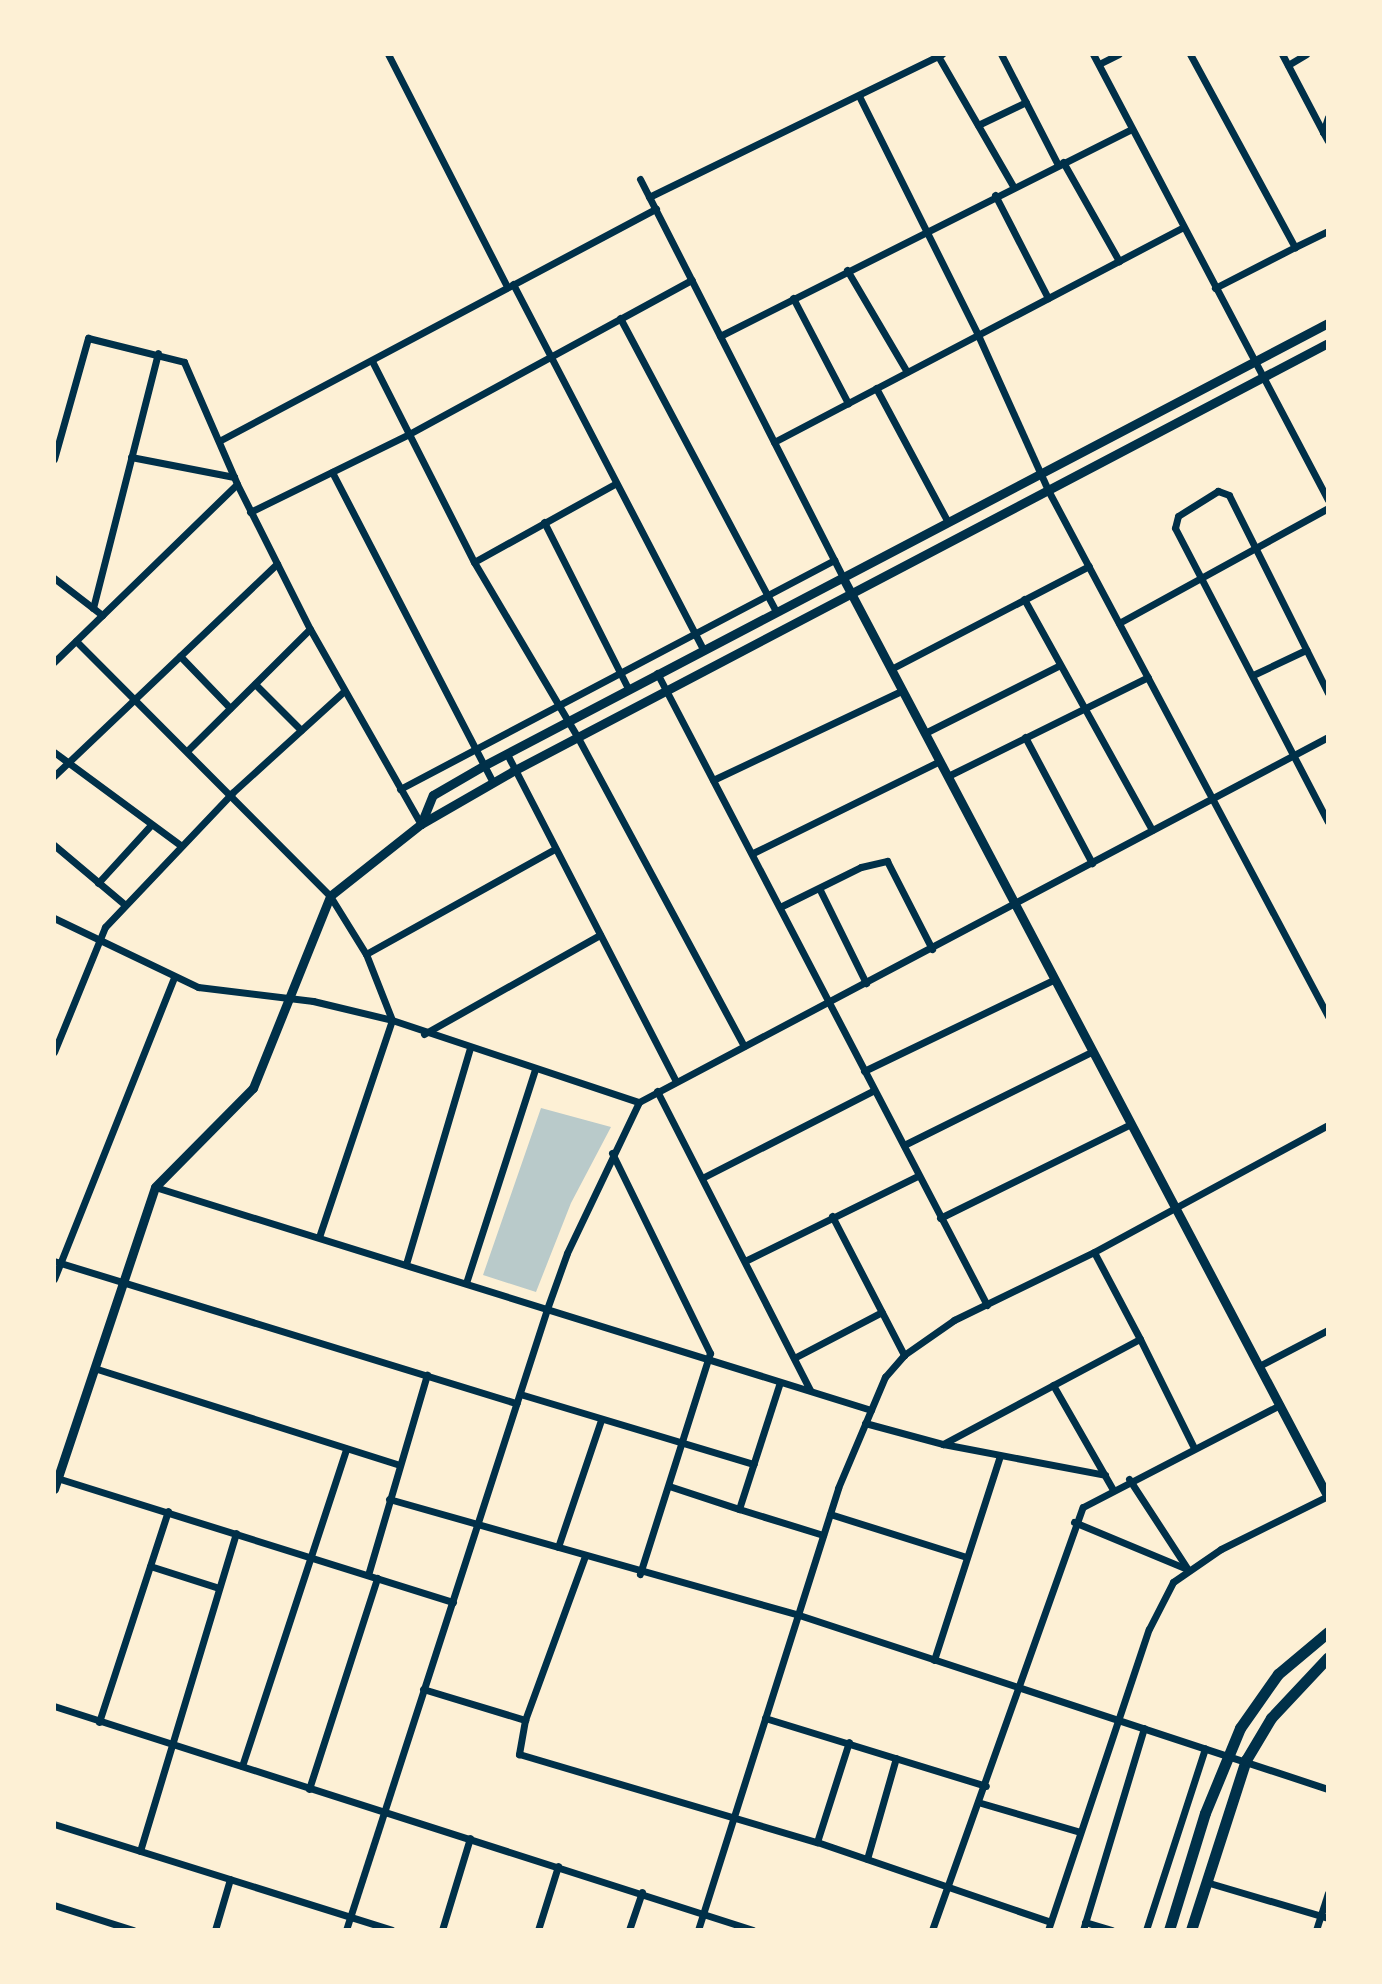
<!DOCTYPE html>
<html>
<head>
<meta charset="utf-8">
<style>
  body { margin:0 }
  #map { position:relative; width:1382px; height:1984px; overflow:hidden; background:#fdf0d5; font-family:"Source Sans 3",sans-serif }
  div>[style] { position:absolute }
  .green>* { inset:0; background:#b9caca }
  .minor>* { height:7px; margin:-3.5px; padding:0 3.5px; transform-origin:3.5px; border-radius:3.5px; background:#003049 }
  .tertiary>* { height:9px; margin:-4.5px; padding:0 4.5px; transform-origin:4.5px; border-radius:4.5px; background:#003049 }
  .secondary>* { height:11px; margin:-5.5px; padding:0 5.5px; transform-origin:5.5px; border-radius:5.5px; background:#003049 }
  span { translate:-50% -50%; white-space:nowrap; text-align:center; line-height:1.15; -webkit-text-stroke:8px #fdf0d5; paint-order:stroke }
  .frame { position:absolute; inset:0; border:56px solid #fdf0d5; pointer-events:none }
</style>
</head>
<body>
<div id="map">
  <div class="green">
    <div style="clip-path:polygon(541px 1108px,611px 1127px,571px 1203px,536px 1292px,483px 1275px)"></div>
  </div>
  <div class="minor">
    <div style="left:388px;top:54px;width:262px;rotate:62.9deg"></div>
    <div style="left:1001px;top:54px;width:125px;rotate:62.8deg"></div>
    <div style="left:1093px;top:54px;width:504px;rotate:62.21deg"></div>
    <div style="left:1190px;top:54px;width:220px;rotate:61.5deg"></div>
    <div style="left:1295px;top:247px;width:90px;rotate:152.9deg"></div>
    <div style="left:1282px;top:54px;width:88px;rotate:62.3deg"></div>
    <div style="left:938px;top:56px;width:150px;rotate:60deg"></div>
    <div style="left:1099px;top:64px;width:22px;rotate:-27deg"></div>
    <div style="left:1288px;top:65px;width:21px;rotate:-31deg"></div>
    <div style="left:859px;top:96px;width:267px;rotate:63.5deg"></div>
    <div style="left:978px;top:335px;width:172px;rotate:65.7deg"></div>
    <div style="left:1049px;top:492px;width:594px;rotate:61.97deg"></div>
    <div style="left:1328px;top:117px;width:16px;rotate:108deg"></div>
    <div style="left:1323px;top:132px;width:10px;rotate:61deg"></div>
    <div style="left:978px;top:125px;width:53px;rotate:-25.6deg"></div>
    <div style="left:1063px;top:162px;width:114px;rotate:60.5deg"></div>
    <div style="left:640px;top:179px;width:448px;rotate:63deg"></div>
    <div style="left:995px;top:195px;width:116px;rotate:62.8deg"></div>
    <div style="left:649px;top:197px;width:326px;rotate:-26deg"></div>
    <div style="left:1295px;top:247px;width:37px;rotate:-26deg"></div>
    <div style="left:847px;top:270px;width:118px;rotate:59.5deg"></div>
    <div style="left:513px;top:284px;width:411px;rotate:62.5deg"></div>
    <div style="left:793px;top:298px;width:119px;rotate:62.4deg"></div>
    <div style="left:620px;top:318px;width:332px;rotate:62deg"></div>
    <div style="left:720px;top:336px;width:460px;rotate:-26.7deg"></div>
    <div style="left:372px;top:361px;width:225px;rotate:63.1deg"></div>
    <div style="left:474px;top:562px;width:202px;rotate:59.4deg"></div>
    <div style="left:577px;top:736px;width:352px;rotate:61.7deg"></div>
    <div style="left:876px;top:388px;width:152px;rotate:61.8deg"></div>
    <div style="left:219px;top:441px;width:495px;rotate:-28deg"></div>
    <div style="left:774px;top:442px;width:462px;rotate:-27.7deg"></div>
    <div style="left:131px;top:457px;width:105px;rotate:11deg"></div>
    <div style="left:54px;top:459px;width:126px;rotate:-74.3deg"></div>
    <div style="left:88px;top:338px;width:99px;rotate:14deg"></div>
    <div style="left:184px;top:362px;width:133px;rotate:66.5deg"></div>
    <div style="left:237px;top:484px;width:162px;rotate:63.3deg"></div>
    <div style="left:310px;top:629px;width:224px;rotate:60.4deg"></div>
    <div style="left:332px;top:472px;width:350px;rotate:62.6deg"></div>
    <div style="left:250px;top:512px;width:177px;rotate:-26.1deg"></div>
    <div style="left:409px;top:434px;width:322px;rotate:-28.6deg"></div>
    <div style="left:544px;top:522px;width:186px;rotate:63.2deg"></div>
    <div style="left:474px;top:562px;width:161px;rotate:-29deg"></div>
    <div style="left:54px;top:578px;width:61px;rotate:37.6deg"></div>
    <div style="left:1024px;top:599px;width:264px;rotate:61deg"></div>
    <div style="left:93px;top:608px;width:263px;rotate:-75.7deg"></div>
    <div style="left:1119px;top:623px;width:239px;rotate:-28.8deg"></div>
    <div style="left:76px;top:641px;width:360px;rotate:45.1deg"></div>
    <div style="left:330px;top:896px;width:68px;rotate:58.2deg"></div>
    <div style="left:366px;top:954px;width:71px;rotate:68.5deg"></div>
    <div style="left:392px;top:1020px;width:260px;rotate:18.4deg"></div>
    <div style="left:180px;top:656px;width:72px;rotate:46.1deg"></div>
    <div style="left:54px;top:662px;width:255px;rotate:-44.2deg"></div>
    <div style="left:891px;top:669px;width:223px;rotate:-27.5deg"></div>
    <div style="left:657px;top:673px;width:713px;rotate:62.43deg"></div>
    <div style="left:1253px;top:675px;width:59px;rotate:-25.3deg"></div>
    <div style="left:255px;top:684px;width:65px;rotate:45deg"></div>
    <div style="left:1328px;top:693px;width:221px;rotate:-116.6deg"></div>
    <div style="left:1229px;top:495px;width:12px;rotate:-160deg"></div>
    <div style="left:1218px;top:491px;width:47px;rotate:148deg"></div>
    <div style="left:1178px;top:516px;width:12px;rotate:104deg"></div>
    <div style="left:1175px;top:528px;width:331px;rotate:62.5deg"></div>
    <div style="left:925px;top:733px;width:151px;rotate:-26.7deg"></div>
    <div style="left:1025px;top:737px;width:143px;rotate:62deg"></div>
    <div style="left:187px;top:751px;width:173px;rotate:-44.8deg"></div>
    <div style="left:54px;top:752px;width:157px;rotate:36.4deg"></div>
    <div style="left:507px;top:754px;width:368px;rotate:62.7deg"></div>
    <div style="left:54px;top:776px;width:308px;rotate:-43.6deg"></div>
    <div style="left:948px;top:776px;width:223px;rotate:-26.3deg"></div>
    <div style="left:713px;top:780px;width:210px;rotate:-25.3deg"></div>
    <div style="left:400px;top:789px;width:491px;rotate:-27.8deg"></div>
    <div style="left:54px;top:845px;width:92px;rotate:40.1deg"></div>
    <div style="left:753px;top:853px;width:208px;rotate:-26.2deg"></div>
    <div style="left:98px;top:883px;width:79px;rotate:-47.6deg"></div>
    <div style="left:820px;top:890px;width:104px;rotate:63.7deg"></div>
    <div style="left:780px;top:907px;width:90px;rotate:-26.3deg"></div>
    <div style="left:861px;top:867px;width:27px;rotate:-13deg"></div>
    <div style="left:887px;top:861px;width:99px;rotate:62.9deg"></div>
    <div style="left:54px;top:918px;width:160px;rotate:25.6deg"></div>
    <div style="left:198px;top:987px;width:116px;rotate:6.9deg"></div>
    <div style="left:313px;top:1001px;width:81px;rotate:13.5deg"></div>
    <div style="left:392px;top:1020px;width:229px;rotate:108.6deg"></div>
    <div style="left:366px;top:954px;width:216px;rotate:-29.1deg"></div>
    <div style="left:424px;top:1034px;width:202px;rotate:-29.4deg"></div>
    <div style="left:54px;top:1052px;width:135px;rotate:-67.8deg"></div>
    <div style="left:105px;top:927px;width:185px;rotate:-46.5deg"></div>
    <div style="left:232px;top:793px;width:150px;rotate:-42.3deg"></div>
    <div style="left:864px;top:1071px;width:212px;rotate:-25.7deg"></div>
    <div style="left:657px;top:1091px;width:336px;rotate:62.9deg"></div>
    <div style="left:904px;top:1145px;width:211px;rotate:-26.4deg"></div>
    <div style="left:612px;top:1153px;width:223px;rotate:63.9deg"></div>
    <div style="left:710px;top:1353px;width:232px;rotate:107.6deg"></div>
    <div style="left:704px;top:1177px;width:190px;rotate:-27deg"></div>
    <div style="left:155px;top:1187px;width:750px;rotate:17.3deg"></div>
    <div style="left:832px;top:1216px;width:157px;rotate:62.6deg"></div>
    <div style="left:940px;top:1218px;width:213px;rotate:-26.2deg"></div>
    <div style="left:747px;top:1260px;width:191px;rotate:-26.2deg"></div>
    <div style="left:54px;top:1261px;width:484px;rotate:17.1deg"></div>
    <div style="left:406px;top:1264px;width:225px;rotate:-73.5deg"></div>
    <div style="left:54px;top:1279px;width:324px;rotate:-68.3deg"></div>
    <div style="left:466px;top:1283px;width:224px;rotate:-72.1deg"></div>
    <div style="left:1140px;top:1339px;width:119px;rotate:63.6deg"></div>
    <div style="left:794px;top:1358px;width:99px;rotate:-27.6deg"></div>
    <div style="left:1259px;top:1366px;width:78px;rotate:-27.6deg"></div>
    <div style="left:94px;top:1368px;width:320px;rotate:17.6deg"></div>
    <div style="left:1053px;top:1385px;width:119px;rotate:60.2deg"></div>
    <div style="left:520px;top:1394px;width:244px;rotate:16.7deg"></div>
    <div style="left:865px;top:1423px;width:81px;rotate:15.1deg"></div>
    <div style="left:943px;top:1444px;width:165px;rotate:10.8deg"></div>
    <div style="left:943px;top:1444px;width:223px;rotate:-28.1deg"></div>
    <div style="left:1140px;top:1339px;width:98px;rotate:-117.9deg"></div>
    <div style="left:57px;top:1478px;width:415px;rotate:17.4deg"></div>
    <div style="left:1129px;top:1479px;width:106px;rotate:56.9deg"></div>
    <div style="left:669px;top:1486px;width:74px;rotate:18.2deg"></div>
    <div style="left:739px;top:1509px;width:133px;rotate:-72.1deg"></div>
    <div style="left:389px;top:1499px;width:426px;rotate:15.8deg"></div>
    <div style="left:799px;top:1615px;width:557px;rotate:18.21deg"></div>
    <div style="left:739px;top:1509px;width:88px;rotate:17.2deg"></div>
    <div style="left:830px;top:1514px;width:143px;rotate:17.5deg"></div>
    <div style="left:1074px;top:1522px;width:122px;rotate:22.6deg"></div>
    <div style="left:558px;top:1547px;width:134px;rotate:-71.3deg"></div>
    <div style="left:585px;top:1556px;width:175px;rotate:110.1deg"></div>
    <div style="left:525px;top:1720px;width:35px;rotate:100deg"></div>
    <div style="left:519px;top:1754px;width:311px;rotate:16.5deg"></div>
    <div style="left:817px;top:1842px;width:246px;rotate:18.9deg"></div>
    <div style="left:150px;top:1566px;width:72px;rotate:17.7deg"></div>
    <div style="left:368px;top:1575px;width:209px;rotate:-73.6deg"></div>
    <div style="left:934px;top:1660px;width:214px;rotate:-72.1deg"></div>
    <div style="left:423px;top:1689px;width:107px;rotate:16.9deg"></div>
    <div style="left:54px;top:1706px;width:734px;rotate:17.77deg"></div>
    <div style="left:765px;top:1718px;width:231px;rotate:17.1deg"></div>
    <div style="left:99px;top:1722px;width:222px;rotate:-71.9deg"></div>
    <div style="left:242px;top:1766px;width:334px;rotate:-71.8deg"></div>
    <div style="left:309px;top:1789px;width:222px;rotate:-72.1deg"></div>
    <div style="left:981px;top:1803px;width:103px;rotate:16.3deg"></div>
    <div style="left:54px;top:1824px;width:354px;rotate:17.4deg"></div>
    <div style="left:817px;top:1842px;width:105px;rotate:-72.3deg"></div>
    <div style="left:140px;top:1851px;width:332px;rotate:-73.2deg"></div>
    <div style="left:867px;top:1859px;width:105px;rotate:-74deg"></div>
    <div style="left:1206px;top:1882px;width:127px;rotate:16.4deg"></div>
    <div style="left:54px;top:1905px;width:83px;rotate:17.6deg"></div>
    <div style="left:1085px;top:1922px;width:28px;rotate:17deg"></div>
    <div style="left:215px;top:1930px;width:53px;rotate:-73.6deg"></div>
    <div style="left:346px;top:1930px;width:653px;rotate:-72.06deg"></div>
    <div style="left:547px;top:1309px;width:59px;rotate:-70.3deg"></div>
    <div style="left:567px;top:1253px;width:167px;rotate:-64.5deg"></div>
    <div style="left:639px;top:1102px;width:780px;rotate:-27.91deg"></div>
    <div style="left:442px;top:1930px;width:96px;rotate:-73.1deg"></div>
    <div style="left:538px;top:1930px;width:67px;rotate:-72.6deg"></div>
    <div style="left:629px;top:1930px;width:40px;rotate:-71.1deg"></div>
    <div style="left:698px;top:1930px;width:464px;rotate:-72.4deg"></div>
    <div style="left:838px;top:1488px;width:121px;rotate:-67.1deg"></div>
    <div style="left:885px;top:1377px;width:29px;rotate:-49deg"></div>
    <div style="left:904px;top:1355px;width:61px;rotate:-35deg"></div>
    <div style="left:954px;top:1320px;width:156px;rotate:-25.9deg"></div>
    <div style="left:1094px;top:1252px;width:266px;rotate:-28.5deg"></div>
    <div style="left:932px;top:1930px;width:449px;rotate:-70.4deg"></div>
    <div style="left:1083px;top:1507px;width:222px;rotate:-27.4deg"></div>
    <div style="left:1048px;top:1930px;width:317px;rotate:-71.5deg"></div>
    <div style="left:1149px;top:1629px;width:53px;rotate:-62.9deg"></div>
    <div style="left:1173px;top:1582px;width:58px;rotate:-34.5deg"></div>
    <div style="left:1221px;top:1549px;width:119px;rotate:-26.4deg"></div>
    <div style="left:1083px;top:1930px;width:211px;rotate:-73.2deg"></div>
    <div style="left:1146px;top:1930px;width:191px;rotate:-72deg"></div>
    <div style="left:1316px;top:1930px;width:39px;rotate:-72deg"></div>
  </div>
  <div class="tertiary">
    <div style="left:843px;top:578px;width:1039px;rotate:62.18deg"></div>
    <div style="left:421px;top:824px;width:31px;rotate:-68deg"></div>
    <div style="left:433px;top:795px;width:58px;rotate:-30.1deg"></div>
    <div style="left:483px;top:766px;width:954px;rotate:-27.67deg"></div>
    <div style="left:54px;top:1489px;width:318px;rotate:-71.5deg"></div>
    <div style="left:155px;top:1187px;width:139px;rotate:-45.3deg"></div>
    <div style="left:253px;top:1088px;width:207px;rotate:-68.1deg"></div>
    <div style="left:330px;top:896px;width:116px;rotate:-38.4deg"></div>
    <div style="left:421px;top:824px;width:108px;rotate:-29.9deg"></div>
    <div style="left:515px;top:770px;width:918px;rotate:-27.71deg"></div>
  </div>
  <div class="secondary">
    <div style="left:1169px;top:1930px;width:122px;rotate:-72.9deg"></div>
    <div style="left:1205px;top:1813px;width:92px;rotate:-67.6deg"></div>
    <div style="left:1240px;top:1728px;width:66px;rotate:-54.9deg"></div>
    <div style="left:1278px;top:1674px;width:65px;rotate:-40deg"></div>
    <div style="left:1191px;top:1930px;width:179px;rotate:-72.1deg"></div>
    <div style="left:1246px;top:1760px;width:49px;rotate:-59.2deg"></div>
    <div style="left:1271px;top:1718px;width:83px;rotate:-46.9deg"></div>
  </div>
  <div class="frame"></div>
</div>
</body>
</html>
